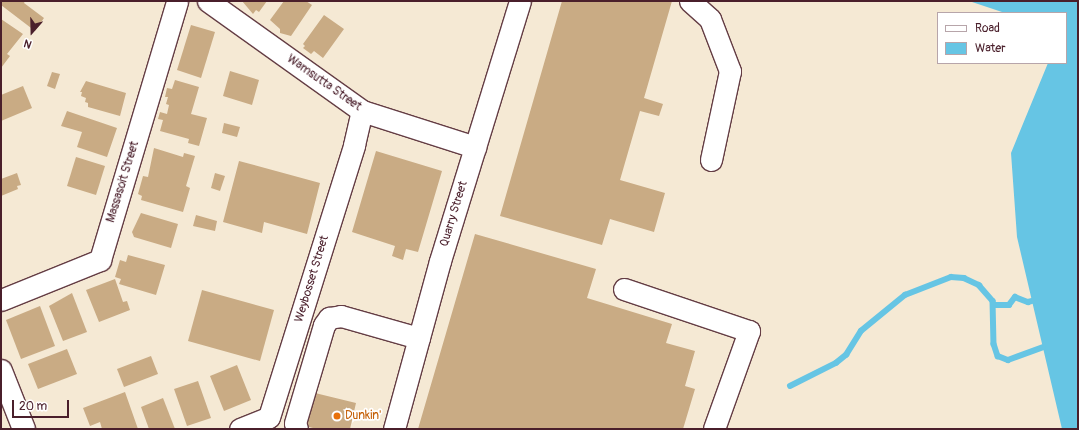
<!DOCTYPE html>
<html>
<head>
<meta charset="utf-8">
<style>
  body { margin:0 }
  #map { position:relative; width:1079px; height:430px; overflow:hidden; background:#f5e9d4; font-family:Pangolin,sans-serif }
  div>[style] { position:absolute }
  .water>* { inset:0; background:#66c5e4 }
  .stream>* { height:5.5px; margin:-2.75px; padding:0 2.75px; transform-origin:2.75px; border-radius:2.75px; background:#66c5e4 }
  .building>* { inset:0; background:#c9ab84 }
  .roads { filter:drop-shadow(1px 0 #643d44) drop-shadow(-1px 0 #643d44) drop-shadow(0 1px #643d44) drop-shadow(0 -1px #643d44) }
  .minor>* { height:21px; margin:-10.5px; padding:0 10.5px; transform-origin:10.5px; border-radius:10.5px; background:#fff }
  .major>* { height:22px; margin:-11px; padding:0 11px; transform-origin:11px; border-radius:11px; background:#fff }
  .dots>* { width:11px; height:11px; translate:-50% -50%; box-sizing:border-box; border:2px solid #fff; border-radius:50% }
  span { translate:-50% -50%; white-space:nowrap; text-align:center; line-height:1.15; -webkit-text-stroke:3.5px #fff; paint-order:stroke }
  .street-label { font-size:12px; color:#4a1f2b }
  .food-label { font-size:12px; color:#c56008 }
  .left { translate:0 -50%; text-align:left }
  .frame { position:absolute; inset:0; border:2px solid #4a1f2b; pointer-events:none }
  .legend { position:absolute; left:937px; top:12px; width:130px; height:52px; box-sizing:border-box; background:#fff; border:1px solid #b7a5aa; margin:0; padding:5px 7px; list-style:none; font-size:12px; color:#4a1f2b }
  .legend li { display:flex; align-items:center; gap:8px; height:20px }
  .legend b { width:20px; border:1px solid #b7a5aa }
  .north { position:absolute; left:12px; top:12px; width:40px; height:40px; -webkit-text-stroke:3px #fff; paint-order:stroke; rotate:200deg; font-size:11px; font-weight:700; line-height:16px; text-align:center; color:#4a1f2b }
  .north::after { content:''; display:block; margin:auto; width:14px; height:18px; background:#4a1f2b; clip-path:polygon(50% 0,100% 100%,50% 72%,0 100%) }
  .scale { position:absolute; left:12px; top:400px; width:57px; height:18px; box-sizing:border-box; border:2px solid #4a1f2b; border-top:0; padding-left:5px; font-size:12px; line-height:14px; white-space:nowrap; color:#4a1f2b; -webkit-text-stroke:3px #fff; paint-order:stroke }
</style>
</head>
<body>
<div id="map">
  <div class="water">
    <div style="clip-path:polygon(969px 1px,1078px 1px,1078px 429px,1062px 429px,1017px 237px,1011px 153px,1048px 63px,1066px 63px,1066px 13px,1005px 13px)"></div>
  </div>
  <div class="stream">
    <div style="left:994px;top:305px;width:15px"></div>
    <div style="left:1009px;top:305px;width:10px;rotate:-53deg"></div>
    <div style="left:1015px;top:297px;width:14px;rotate:21deg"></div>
    <div style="left:1028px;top:302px;width:4px;rotate:-14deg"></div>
    <div style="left:790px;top:386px;width:51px;rotate:-26.6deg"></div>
    <div style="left:836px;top:363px;width:13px;rotate:-39deg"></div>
    <div style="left:846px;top:355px;width:28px;rotate:-58deg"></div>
    <div style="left:861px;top:331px;width:57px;rotate:-39.3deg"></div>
    <div style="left:905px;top:295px;width:49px;rotate:-21.4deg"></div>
    <div style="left:951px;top:277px;width:13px;rotate:4deg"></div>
    <div style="left:964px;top:278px;width:17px;rotate:25deg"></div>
    <div style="left:979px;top:285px;width:21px;rotate:49deg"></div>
    <div style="left:993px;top:301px;width:43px;rotate:88.7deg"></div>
    <div style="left:994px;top:344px;width:13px;rotate:72deg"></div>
    <div style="left:998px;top:356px;width:11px;rotate:22deg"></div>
    <div style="left:1008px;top:360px;width:37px;rotate:-20deg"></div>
  </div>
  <div class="building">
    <div style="clip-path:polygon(1px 1px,25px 1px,24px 3px,44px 18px,35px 31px,1px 5px)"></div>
    <div style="clip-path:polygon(242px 1px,267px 1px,259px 12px,256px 10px,253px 14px)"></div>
    <div style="clip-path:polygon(284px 1px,306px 1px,312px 5px,291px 36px,280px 33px,280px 29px,270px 20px)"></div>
    <div style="clip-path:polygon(562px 1px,672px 1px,644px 98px,663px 104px,659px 116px,640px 111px,620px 180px,665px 193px,654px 232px,610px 219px,602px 245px,500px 216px)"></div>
    <div style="clip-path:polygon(324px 15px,344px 29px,323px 58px,314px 51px,311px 54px,303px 48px,305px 46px,303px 44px)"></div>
    <div style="clip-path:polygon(1px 19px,23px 34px,7px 54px,10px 56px,1px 68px)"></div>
    <div style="clip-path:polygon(191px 25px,215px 32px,201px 78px,177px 70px)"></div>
    <div style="clip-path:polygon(230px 71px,259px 80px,252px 105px,223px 96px)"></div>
    <div style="clip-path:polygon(52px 72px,60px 74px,55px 89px,47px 86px)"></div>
    <div style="clip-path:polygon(175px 80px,199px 87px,191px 114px,207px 118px,199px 146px,188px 143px,189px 139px,160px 131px,163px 120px,158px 119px,160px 112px,167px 114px,169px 105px,166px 104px,168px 97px,165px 97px,167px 88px,172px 89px)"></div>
    <div style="clip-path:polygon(86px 81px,126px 93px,120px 116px,88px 107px,88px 103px,85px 102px,86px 98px,81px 96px,82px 92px,80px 92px)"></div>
    <div style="clip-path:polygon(23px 86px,32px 108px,1px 121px,1px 95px)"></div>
    <div style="clip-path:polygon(67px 111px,117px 128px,107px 157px,77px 147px,82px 132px,61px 126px)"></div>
    <div style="clip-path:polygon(224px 123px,240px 127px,237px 137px,222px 133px)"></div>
    <div style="clip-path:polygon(154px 148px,183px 157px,184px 153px,195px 156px,186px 186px,190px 188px,183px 212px,141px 200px,142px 196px,138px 194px,143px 176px,148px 177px)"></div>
    <div style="clip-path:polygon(376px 151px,442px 171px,418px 252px,406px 249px,403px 260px,392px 256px,395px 246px,352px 232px)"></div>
    <div style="clip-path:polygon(76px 157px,105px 166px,96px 195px,67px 186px)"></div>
    <div style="clip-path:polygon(239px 161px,320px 183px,307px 234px,264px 222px,262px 233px,223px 222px)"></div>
    <div style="clip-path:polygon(17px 173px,21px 185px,17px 186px,18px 189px,1px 196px,1px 179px)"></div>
    <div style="clip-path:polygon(215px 173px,225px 176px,220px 191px,211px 188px)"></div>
    <div style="clip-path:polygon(141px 213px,178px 224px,171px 248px,134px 237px,132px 232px)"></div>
    <div style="clip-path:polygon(196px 215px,217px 221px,215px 231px,193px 226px)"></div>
    <div style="clip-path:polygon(475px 234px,596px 269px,587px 298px,672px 324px,666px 343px,695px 351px,685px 386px,695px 389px,683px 429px,418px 429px)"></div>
    <div style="clip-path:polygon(128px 255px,165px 265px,156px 295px,119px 284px,121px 279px,115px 277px,120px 260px,126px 262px)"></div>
    <div style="clip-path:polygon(115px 279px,123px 302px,127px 301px,130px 310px,99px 322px,86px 290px)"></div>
    <div style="clip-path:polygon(202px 290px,274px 310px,260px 361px,188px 341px)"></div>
    <div style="clip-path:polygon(72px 293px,87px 332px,63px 341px,49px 306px)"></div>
    <div style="clip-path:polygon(40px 306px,55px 346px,21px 359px,6px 320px)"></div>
    <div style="clip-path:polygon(67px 349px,77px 374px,38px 389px,28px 364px)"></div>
    <div style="clip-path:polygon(151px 356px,158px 374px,124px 387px,117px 369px)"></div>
    <div style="clip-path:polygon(237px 365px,251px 400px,224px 411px,210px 376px)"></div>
    <div style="clip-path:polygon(198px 381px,211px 418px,187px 426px,174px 389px)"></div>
    <div style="clip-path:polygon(125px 392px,138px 429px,102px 429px,100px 422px,90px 426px,83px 408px)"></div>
    <div style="clip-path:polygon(315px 393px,356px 403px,350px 429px,317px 429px,305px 426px,307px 399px,313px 401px)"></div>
    <div style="clip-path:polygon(163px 398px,175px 429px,149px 429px,141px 407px)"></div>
  </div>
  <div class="roads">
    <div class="minor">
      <div style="left:208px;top:1px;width:189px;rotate:35.5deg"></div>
      <div style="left:362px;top:111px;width:119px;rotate:17.7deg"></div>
      <div style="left:690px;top:1px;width:27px;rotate:42deg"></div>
      <div style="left:710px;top:19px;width:56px;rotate:69deg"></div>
      <div style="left:730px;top:71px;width:91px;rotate:102.1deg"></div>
      <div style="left:624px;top:289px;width:132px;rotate:18.6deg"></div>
      <div style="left:749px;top:331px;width:104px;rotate:109.7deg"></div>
      <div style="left:1px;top:300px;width:107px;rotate:-22deg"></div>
      <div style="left:100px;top:260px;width:270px;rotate:-73.4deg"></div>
      <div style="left:240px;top:429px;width:31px;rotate:-22deg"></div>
      <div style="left:269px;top:417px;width:285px;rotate:-72.6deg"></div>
      <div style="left:354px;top:145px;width:35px;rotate:-77deg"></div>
      <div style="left:297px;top:429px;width:6px;rotate:-108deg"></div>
      <div style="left:295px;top:423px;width:102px;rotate:-73.5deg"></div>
      <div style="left:324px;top:325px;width:9px;rotate:-54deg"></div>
      <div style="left:329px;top:318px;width:12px;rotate:-9deg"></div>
      <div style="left:341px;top:316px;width:81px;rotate:15.8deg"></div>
      <div style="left:394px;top:429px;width:174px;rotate:-74.7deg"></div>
      <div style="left:440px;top:261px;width:272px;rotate:-72.9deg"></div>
    </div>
    <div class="major">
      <div style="left:1px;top:371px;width:62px;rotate:68.4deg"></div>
    </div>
  </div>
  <div class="dots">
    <div style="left:337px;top:416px;background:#e8710a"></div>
  </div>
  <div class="street-label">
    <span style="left:324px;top:83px;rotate:35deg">Wamsutta Street</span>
    <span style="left:123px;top:182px;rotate:-73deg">Massasoit Street</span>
    <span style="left:454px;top:214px;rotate:-73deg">Quarry Street</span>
    <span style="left:312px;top:279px;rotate:-73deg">Weybosset Street</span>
  </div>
  <div class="food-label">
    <span class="left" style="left:345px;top:416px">Dunkin'</span>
  </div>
  <div class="frame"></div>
  <ul class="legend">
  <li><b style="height:5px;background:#fff"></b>Road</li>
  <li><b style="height:11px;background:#66c5e4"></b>Water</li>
  </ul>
  <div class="north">N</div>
  <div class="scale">20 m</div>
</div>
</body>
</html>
